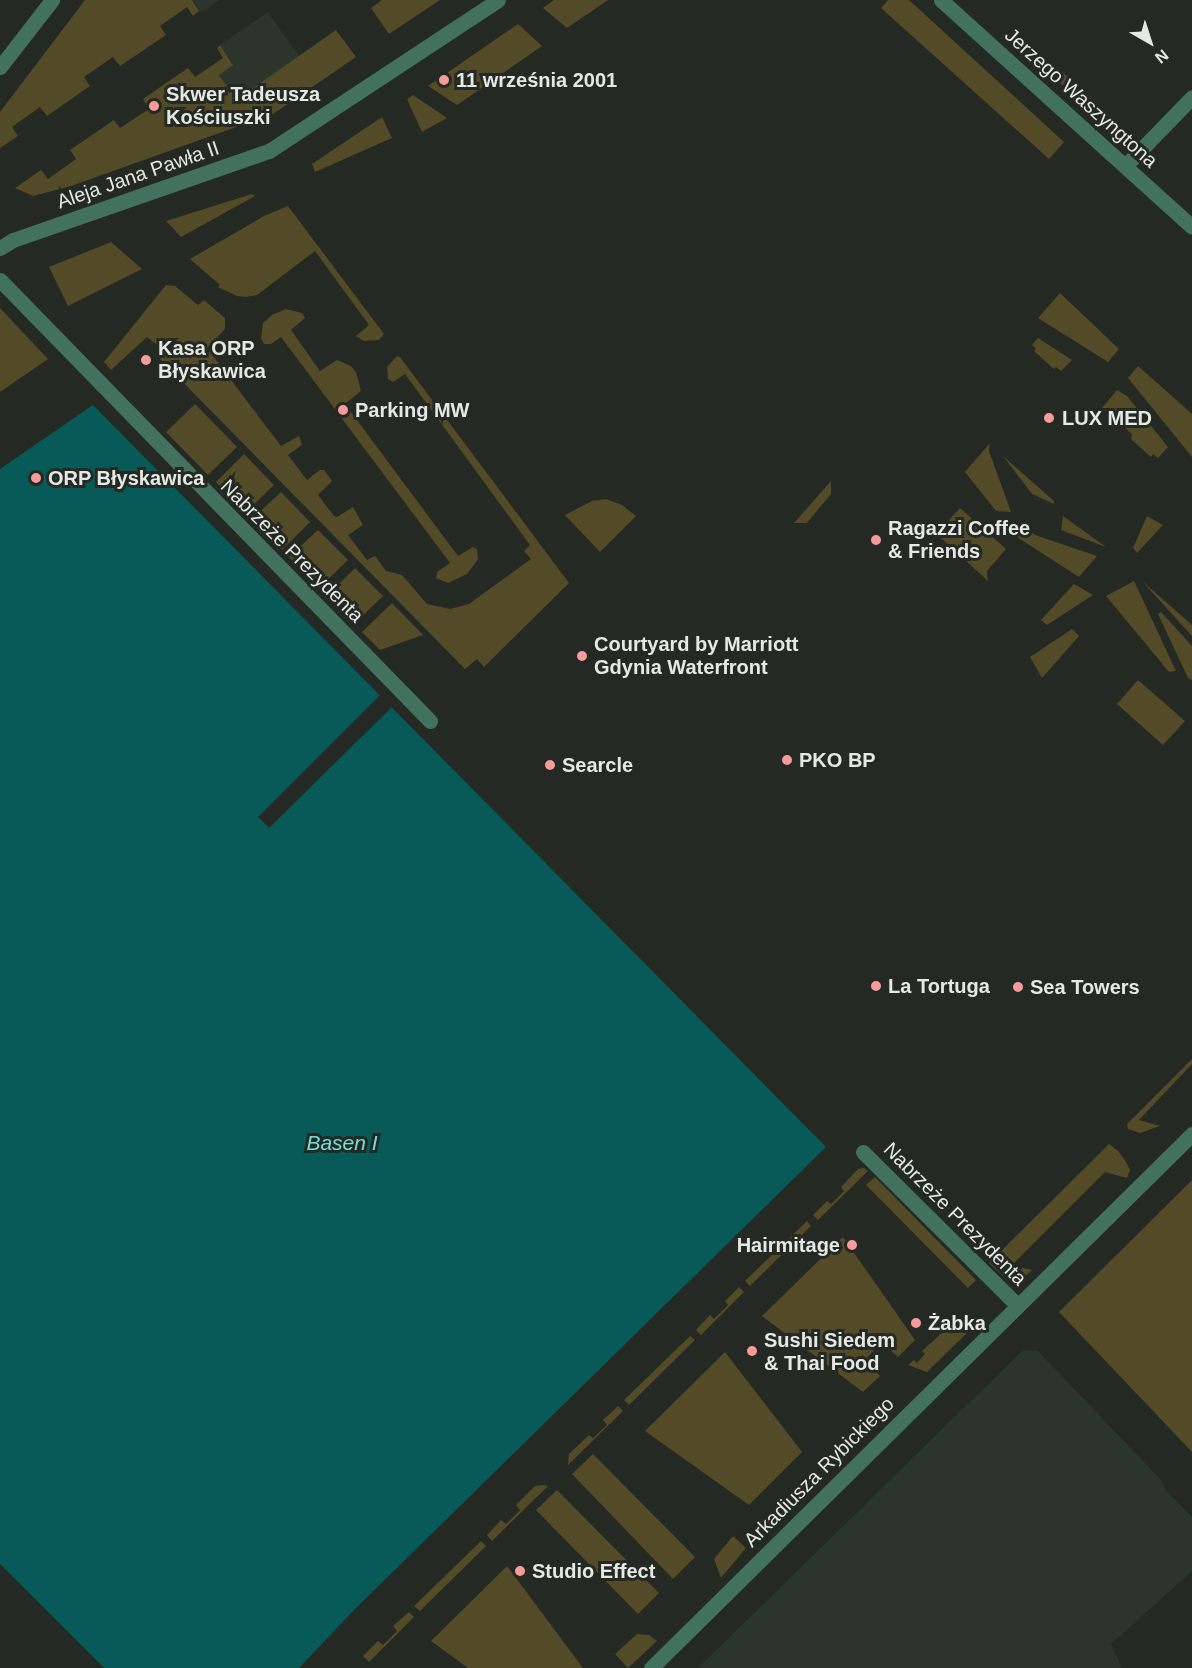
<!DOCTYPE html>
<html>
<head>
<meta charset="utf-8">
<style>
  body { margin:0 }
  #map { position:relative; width:1192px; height:1668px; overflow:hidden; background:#242923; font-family:Helvetica,sans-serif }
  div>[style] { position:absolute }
  .built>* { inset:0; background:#2b352b }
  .green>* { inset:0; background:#534a27 }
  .water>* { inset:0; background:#085a58 }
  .pier>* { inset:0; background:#242923 }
  .minor>* { height:15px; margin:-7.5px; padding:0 7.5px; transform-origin:7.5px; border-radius:7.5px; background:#437160 }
  .dots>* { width:16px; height:16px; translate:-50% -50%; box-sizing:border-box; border:3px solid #242923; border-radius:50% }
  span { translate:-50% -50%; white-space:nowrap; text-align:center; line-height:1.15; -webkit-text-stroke:6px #242923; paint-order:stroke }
  .poi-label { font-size:20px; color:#e5e9e5; font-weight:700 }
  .left { translate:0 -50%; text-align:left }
  .right { translate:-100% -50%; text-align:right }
  .street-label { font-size:20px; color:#e5e9e5 }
  .water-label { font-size:21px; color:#73dfdc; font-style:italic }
  .north { position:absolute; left:1120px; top:12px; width:60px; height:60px; -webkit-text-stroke:4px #242923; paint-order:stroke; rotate:141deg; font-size:16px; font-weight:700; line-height:24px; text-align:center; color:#e5e9e5 }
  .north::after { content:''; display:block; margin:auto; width:21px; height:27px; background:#e5e9e5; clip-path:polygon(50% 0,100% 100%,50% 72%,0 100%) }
</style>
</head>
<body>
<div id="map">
  <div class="built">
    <div style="clip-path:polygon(192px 0,220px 0,201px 13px)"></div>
    <div style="clip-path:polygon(268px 12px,299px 56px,237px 99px,219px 74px,233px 64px,220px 45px)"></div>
    <div style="clip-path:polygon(1022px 1351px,1038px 1351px,1163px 1482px,1164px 1488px,1192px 1517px,1192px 1571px,1111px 1644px,1122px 1668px,698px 1668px)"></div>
  </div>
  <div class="green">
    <div style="clip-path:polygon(85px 0,192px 0,199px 11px,193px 16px,187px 7px,160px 26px,166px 35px,120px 66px,113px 57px,84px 77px,90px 86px,47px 116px,40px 107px,12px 127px,18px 136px,0 148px,0 112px)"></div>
    <div style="clip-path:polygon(382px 0,440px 0,389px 34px,371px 8px)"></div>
    <div style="clip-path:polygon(554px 0,608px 0,567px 28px,543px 8px)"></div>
    <div style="clip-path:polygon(888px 0,909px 0,1064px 142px,1049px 159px,881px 8px)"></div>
    <div style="clip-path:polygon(518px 24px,542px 46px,457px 105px,428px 86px)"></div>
    <div style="clip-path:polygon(336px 30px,356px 57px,273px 114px,71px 186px,33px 196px,15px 188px,41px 170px,48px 179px,76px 159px,70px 150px,114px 120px,120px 128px,149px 109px,143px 99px,188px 68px,195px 77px,223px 58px,217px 48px,220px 45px,233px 65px,219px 75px,237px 99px)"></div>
    <div style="clip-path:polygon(1057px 67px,1097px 104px,1091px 111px,1058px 81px)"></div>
    <div style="clip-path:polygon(413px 95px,447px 118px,422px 132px,407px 99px)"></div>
    <div style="clip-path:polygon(382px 117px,392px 138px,315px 172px,312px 164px)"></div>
    <div style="clip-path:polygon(252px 194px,255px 196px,181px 237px,166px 221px)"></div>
    <div style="clip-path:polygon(288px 206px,384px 334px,379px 340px,364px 341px,356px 336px,369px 325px,315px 251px,257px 295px,246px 297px,237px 296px,218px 287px,220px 285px,190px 259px,264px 216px)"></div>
    <div style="clip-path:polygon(111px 242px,142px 269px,68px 306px,49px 267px)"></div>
    <div style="clip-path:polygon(166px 285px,175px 286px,198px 305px,204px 300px,225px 318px,225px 329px,207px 348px,281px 446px,299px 436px,302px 445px,288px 455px,307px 480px,320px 470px,324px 470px,332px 481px,318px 495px,334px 516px,337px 517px,353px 507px,363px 525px,348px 535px,367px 560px,375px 556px,386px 571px,402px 575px,427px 604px,450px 609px,469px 604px,531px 559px,524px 551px,530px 545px,405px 374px,393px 382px,388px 379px,387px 367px,397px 356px,400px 357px,569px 583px,484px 667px,477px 659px,465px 669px,160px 359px,166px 354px,156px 344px,147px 337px,111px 370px,104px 362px)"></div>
    <div style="clip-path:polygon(1060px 293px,1119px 349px,1108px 362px,1038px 318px)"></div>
    <div style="clip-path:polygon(0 308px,48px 359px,0 392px)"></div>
    <div style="clip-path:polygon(286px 309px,302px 313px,305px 318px,291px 330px,320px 371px,337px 360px,351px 366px,356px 372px,361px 391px,345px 404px,458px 556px,473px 547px,477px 549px,478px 559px,467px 574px,448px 583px,436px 578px,437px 572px,450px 563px,281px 337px,271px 344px,264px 344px,261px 338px,263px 323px,272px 315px)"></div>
    <div style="clip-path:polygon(1038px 338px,1072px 360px,1061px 371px,1056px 367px,1054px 369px,1034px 351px,1036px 349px,1032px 345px)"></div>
    <div style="clip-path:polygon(1138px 366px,1192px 414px,1192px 457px,1128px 378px)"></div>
    <div style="clip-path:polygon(1117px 390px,1127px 396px,1168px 447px,1158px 458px,1153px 454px,1151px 457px,1131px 439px,1132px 434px,1102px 408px)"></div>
    <div style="clip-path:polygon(195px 404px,237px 447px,208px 475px,166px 432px)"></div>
    <div style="clip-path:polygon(990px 443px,989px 451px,1011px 512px,996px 511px,965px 472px)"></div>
    <div style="clip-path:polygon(244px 454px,274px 485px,245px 513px,216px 482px)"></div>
    <div style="clip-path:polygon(1003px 456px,1054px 501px,1054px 504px,1032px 494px)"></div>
    <div style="clip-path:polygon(831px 481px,831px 494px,807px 523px,794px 523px)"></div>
    <div style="clip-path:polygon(281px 492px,310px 522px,282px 550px,252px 519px)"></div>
    <div style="clip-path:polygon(606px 499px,622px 505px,636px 516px,600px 552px,565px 515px,592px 501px)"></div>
    <div style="clip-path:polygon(960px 508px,1006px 549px,987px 571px,988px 581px,931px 529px,941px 529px)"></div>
    <div style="clip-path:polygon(1063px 516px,1106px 547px,1061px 530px)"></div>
    <div style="clip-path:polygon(1147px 516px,1163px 525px,1137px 553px,1133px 548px)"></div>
    <div style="clip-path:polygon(1005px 520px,1038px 536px,1097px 556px,1079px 577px,1017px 537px)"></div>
    <div style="clip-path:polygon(318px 530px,348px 560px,319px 588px,289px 557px)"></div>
    <div style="clip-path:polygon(355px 568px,383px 596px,354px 624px,327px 596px)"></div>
    <div style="clip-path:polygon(1134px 581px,1176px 671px,1169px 672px,1106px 596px)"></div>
    <div style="clip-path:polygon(1142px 581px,1192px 625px,1192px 636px)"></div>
    <div style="clip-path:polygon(1074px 584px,1093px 595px,1047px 625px,1041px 620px)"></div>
    <div style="clip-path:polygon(392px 603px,423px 635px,380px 650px,362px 632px)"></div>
    <div style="clip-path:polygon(1161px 612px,1192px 646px,1192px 680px,1188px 678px,1158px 614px)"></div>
    <div style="clip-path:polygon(1072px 629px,1079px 636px,1042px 678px,1030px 657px)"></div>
    <div style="clip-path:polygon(1138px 680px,1185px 721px,1163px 745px,1117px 704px)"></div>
    <div style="clip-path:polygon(1192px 1059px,1192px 1064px,1139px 1120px,1160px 1126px,1140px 1133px,1128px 1129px,1127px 1124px)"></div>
    <div style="clip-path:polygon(1109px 1144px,1118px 1151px,1126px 1162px,1130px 1170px,1127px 1178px,1105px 1172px,1012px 1265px,1032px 1270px,1023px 1278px,1011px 1281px,1002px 1275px,989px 1263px)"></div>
    <div style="clip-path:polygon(864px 1168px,868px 1171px,818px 1220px,813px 1215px,827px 1201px,831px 1204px,844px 1191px,841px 1187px,858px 1169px)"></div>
    <div style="clip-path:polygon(875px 1177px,976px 1280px,968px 1288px,866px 1185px)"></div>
    <div style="clip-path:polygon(1192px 1180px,1192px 1452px,1059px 1312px)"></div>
    <div style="clip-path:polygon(807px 1221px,811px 1226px,750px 1286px,745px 1281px)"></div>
    <div style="clip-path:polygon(843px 1237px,915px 1340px,898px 1357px,882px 1342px,865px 1360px,880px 1376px,863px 1392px,762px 1316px)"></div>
    <div style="clip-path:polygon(739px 1287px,744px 1292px,701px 1335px,696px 1330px,710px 1315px,714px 1319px,728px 1305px,725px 1301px)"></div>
    <div style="clip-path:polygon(956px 1320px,964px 1320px,972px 1328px,927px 1372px,908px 1365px,914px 1360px,917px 1363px,925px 1354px,922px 1351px)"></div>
    <div style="clip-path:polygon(690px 1336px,695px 1340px,629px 1405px,624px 1400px)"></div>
    <div style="clip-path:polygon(725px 1352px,802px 1452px,749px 1505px,645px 1431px)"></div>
    <div style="clip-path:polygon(618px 1406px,623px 1411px,568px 1465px,569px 1454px,589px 1435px,593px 1438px,607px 1425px,603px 1420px)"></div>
    <div style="clip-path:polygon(593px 1454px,695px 1557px,673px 1579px,572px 1474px)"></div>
    <div style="clip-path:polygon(543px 1485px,548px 1486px,492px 1541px,487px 1535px,501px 1520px,506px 1524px,520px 1510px,516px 1505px,535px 1486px)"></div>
    <div style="clip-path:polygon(557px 1490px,659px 1593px,638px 1614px,536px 1510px)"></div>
    <div style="clip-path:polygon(733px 1536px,746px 1548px,721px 1578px,714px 1559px)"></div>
    <div style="clip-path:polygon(481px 1541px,486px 1546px,420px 1611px,414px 1606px)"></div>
    <div style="clip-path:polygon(507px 1566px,583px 1668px,468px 1668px,431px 1641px)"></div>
    <div style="clip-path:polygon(409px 1612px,414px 1617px,369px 1662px,363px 1656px,378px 1641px,383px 1645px,397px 1631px,393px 1626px)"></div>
    <div style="clip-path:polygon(637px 1634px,649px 1635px,657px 1641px,628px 1668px,615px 1654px)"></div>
  </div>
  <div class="water">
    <div style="clip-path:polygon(93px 405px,826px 1147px,355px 1609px,299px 1668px,104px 1668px,0 1564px,0 469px)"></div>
  </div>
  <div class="pier">
    <div style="clip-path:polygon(380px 695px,392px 707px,269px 828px,258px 817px)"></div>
    <div style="clip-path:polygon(0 1564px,104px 1668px,99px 1668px,0 1568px)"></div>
  </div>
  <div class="minor">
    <div style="left:941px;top:0;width:338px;rotate:42.1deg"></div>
    <div style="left:0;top:67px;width:85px;rotate:-52.2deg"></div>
    <div style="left:1125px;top:166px;width:96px;rotate:-45.8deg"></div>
    <div style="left:0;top:248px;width:15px;rotate:-32deg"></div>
    <div style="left:13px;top:240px;width:271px;rotate:-19.2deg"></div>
    <div style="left:269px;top:151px;width:274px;rotate:-33.4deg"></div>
    <div style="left:0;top:280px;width:616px;rotate:45.72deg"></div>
    <div style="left:863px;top:1152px;width:218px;rotate:44.8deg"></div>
    <div style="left:651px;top:1668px;width:760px;rotate:-44.63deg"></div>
  </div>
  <div class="dots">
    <div style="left:444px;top:80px;background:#f59b9a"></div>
    <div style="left:154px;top:106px;background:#f59b9a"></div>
    <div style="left:146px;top:360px;background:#f59b9a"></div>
    <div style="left:343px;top:410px;background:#f59b9a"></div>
    <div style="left:1049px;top:418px;background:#f59b9a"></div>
    <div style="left:36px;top:478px;background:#f59b9a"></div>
    <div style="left:876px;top:540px;background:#f59b9a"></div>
    <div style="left:582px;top:656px;background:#f59b9a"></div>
    <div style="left:787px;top:760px;background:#f59b9a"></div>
    <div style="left:550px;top:765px;background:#f59b9a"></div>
    <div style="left:876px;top:986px;background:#f59b9a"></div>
    <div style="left:1018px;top:987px;background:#f59b9a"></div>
    <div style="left:852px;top:1245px;background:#f59b9a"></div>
    <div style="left:916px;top:1323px;background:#f59b9a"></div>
    <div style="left:752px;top:1351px;background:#f59b9a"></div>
    <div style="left:520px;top:1571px;background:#f59b9a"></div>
  </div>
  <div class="poi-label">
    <span class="left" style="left:456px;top:80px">11 września 2001</span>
    <span class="left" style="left:166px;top:106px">Skwer Tadeusza<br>Kościuszki</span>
    <span class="left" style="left:158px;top:360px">Kasa ORP<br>Błyskawica</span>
    <span class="left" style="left:355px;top:410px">Parking MW</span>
    <span class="left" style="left:1062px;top:418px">LUX MED</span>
    <span class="left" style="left:48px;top:478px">ORP Błyskawica</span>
    <span class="left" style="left:888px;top:540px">Ragazzi Coffee<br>&amp; Friends</span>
    <span class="left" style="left:594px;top:656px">Courtyard by Marriott<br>Gdynia Waterfront</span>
    <span class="left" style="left:799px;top:760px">PKO BP</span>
    <span class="left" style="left:562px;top:765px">Searcle</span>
    <span class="left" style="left:888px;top:986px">La Tortuga</span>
    <span class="left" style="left:1030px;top:987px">Sea Towers</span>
    <span class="right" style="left:840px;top:1245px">Hairmitage</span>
    <span class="left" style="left:928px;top:1323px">Żabka</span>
    <span class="left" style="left:764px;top:1352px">Sushi Siedem<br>&amp; Thai Food</span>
    <span class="left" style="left:532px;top:1571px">Studio Effect</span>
  </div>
  <div class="street-label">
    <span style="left:1081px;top:98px;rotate:42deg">Jerzego Waszyngtona</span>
    <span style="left:138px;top:175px;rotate:-19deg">Aleja Jana Pawła II</span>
    <span style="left:292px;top:551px;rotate:45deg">Nabrzeże Prezydenta</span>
    <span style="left:955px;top:1214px;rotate:45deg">Nabrzeże Prezydenta</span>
    <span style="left:819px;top:1472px;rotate:-45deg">Arkadiusza Rybickiego</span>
  </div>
  <div class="water-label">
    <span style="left:342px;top:1143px">Basen I</span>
  </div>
  <div class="north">N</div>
</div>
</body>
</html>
